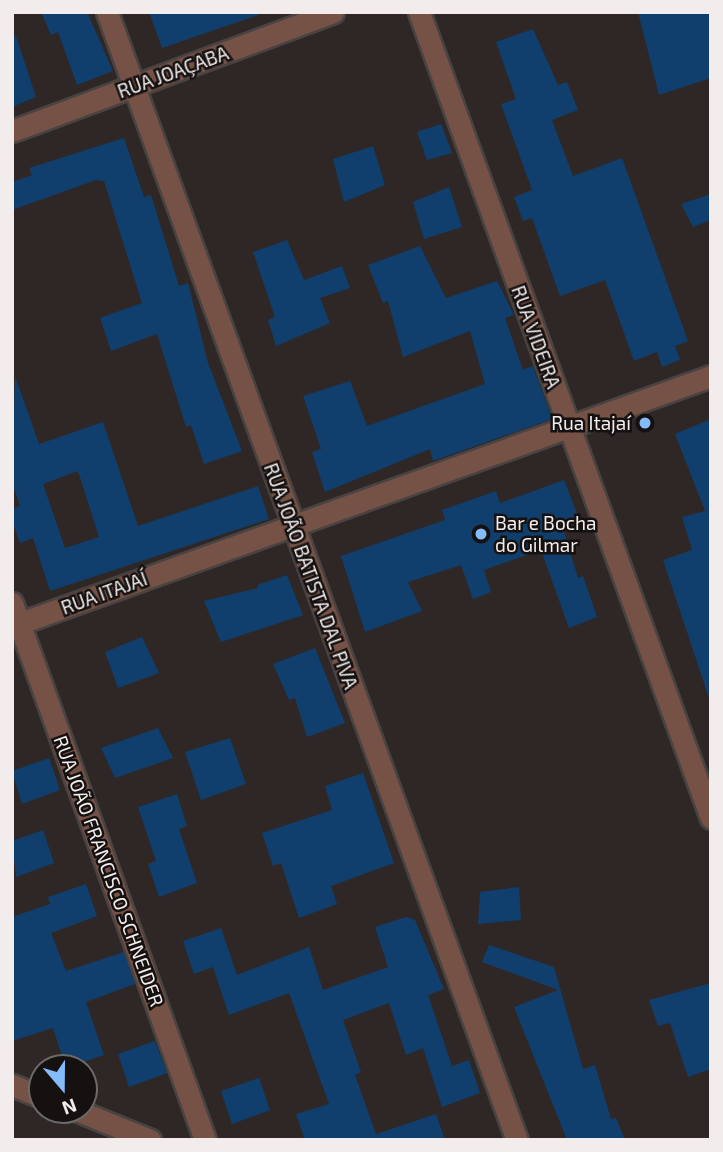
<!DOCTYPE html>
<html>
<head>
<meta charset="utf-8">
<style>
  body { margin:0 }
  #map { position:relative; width:723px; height:1152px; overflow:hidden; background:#2e2726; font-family:"Exo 2",sans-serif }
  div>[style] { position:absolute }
  .building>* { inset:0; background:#103f6e }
  .roads { filter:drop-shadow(2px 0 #494342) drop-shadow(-2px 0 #494342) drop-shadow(0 2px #494342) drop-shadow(0 -2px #494342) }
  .minor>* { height:21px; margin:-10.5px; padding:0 10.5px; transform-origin:10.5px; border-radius:10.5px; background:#765146 }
  .dots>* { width:19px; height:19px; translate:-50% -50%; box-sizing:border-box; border:4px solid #141110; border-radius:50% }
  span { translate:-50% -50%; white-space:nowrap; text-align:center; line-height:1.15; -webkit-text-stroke:5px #141110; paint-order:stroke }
  .street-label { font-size:19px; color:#f2edec }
  .poi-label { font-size:19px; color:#f2edec }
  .right { translate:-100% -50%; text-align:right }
  .left { translate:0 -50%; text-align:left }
  .frame { position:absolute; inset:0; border:14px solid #f2edec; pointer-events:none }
  .north { position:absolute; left:28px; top:1054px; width:70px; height:70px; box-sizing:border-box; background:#141110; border:2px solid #6d6968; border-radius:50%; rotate:160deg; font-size:19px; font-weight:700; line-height:28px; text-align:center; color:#f2edec }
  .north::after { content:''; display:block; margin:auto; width:24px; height:32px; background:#84bcfb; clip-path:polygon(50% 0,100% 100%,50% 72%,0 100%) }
</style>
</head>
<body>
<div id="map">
  <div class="building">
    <div style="clip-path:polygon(41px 12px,87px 12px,113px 71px,77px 85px,58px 32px,51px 35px)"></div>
    <div style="clip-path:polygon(149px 12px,258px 12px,258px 15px,162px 48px)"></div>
    <div style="clip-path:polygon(638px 12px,711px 12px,711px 78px,659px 95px)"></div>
    <div style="clip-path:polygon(533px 29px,558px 85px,567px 82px,578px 110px,552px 120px,573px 176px,622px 158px,688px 341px,675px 346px,680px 360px,662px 367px,657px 352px,634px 361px,605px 280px,560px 296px,532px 218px,523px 221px,514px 197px,532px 190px,501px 104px,516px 99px,496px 42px)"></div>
    <div style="clip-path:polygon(16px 36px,36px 97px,12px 107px,12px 37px)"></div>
    <div style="clip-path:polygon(441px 124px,452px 153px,427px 160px,417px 132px)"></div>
    <div style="clip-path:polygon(124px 138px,144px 197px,151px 195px,179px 286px,188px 283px,208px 363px,242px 451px,204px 464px,191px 425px,186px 427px,157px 334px,111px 351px,100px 318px,142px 303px,104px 181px,96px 180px,12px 210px,12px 182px,32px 175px,29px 168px)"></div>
    <div style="clip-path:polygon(373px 146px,385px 185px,344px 202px,333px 159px)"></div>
    <div style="clip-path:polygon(449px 187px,462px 227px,424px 239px,413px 202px)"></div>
    <div style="clip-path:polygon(711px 194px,711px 220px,693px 227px,681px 204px)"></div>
    <div style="clip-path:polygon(287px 240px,304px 280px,342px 266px,350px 288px,320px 298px,330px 323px,276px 346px,268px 320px,275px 317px,253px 252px)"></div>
    <div style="clip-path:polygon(420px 246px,446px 298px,497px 281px,514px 315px,505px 318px,523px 370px,533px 366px,552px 419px,433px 461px,430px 449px,325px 492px,312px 452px,321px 449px,303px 396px,350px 381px,367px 426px,485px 384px,470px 331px,403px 357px,388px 301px,383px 303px,368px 265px)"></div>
    <div style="clip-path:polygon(evenodd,15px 376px,39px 444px,103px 422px,138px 526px,258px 486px,269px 519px,50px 591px,33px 538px,20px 543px,12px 520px,12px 509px,20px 506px,12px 483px,15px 376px,78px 471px,99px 537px,65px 548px,43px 484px,78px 471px)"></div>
    <div style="clip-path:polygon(711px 419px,711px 695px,708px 695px,663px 560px,692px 550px,682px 517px,705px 511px,675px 434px)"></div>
    <div style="clip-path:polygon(564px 480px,578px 516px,561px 522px,578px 578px,583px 576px,597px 617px,569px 628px,541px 550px,484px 570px,491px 592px,473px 599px,461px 565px,408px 582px,422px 611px,365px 632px,341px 556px,445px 520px,442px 510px,496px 491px,500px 503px)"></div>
    <div style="clip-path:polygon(287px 575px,303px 615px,221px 642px,204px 601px,258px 588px,257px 585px)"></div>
    <div style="clip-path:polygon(142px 637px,159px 673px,118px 688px,105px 652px)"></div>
    <div style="clip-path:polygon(315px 648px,345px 723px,307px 737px,295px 698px,289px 700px,273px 664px)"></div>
    <div style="clip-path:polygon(158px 728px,173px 758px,115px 778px,101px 748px)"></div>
    <div style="clip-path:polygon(230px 738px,246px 784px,201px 800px,185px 752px)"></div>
    <div style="clip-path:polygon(49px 758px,60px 790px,22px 804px,12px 771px)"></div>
    <div style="clip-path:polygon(363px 773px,394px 863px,331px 886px,337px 904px,299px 918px,281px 863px,273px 866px,262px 833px,332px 810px,325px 786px)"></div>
    <div style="clip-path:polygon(177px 794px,187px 826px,179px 829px,197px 883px,159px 897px,148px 864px,156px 861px,138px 807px)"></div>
    <div style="clip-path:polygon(43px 830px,54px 863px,16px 877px,12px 841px)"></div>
    <div style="clip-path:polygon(86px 884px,97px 916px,51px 933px,66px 971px,124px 952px,135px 984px,86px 1002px,104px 1055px,66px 1068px,53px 1028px,12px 1041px,12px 917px,50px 904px,48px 897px)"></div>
    <div style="clip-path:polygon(519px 887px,521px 920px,478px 924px,480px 892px)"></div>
    <div style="clip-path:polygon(406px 917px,415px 920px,444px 989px,428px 995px,452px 1066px,469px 1060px,480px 1093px,442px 1107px,423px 1048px,406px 1055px,389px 1003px,343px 1020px,361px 1072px,355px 1075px,376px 1134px,436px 1114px,445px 1140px,305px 1140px,296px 1114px,329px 1104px,289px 993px,229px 1015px,213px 967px,194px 974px,183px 941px,221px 928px,237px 975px,309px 947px,323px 990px,388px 967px,375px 927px)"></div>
    <div style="clip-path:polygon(489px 945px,554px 967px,583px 1069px,595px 1065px,611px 1119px,616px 1118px,625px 1140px,567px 1140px,514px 1007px,558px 990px,482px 962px)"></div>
    <div style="clip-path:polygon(711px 983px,711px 1069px,688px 1077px,670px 1023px,658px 1026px,649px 1000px)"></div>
    <div style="clip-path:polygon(155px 1041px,167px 1073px,129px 1087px,118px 1054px)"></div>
    <div style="clip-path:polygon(259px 1078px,270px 1110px,232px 1124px,221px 1091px)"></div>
  </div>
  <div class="roads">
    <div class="minor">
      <div style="left:107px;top:12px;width:1200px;rotate:70.03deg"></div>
      <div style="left:419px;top:12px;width:857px;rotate:70.09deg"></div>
      <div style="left:12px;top:131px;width:342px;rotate:-20.3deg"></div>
      <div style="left:12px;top:603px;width:571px;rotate:70.23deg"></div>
      <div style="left:12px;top:626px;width:742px;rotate:-19.68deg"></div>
      <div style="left:12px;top:1085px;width:32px;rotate:22deg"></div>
      <div style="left:76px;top:1110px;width:80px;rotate:22.1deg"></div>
    </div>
  </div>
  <div class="dots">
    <div style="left:645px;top:423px;background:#84bcfb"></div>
    <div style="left:481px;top:534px;background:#84bcfb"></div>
  </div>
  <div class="street-label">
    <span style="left:173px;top:72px;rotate:-20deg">RUA JOAÇABA</span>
    <span style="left:536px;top:337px;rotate:70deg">RUA VIDEIRA</span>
    <span style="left:311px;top:576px;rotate:70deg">RUA JOÃO BATISTA DAL PIVA</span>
    <span style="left:104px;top:593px;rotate:-20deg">RUA ITAJAÍ</span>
    <span style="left:109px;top:871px;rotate:70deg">RUA JOÃO FRANCISCO SCHNEIDER</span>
  </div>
  <div class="poi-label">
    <span class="right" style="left:631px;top:423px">Rua Itajaí</span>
    <span class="left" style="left:495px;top:534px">Bar e Bocha<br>do Gilmar</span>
  </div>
  <div class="frame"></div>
  <div class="north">N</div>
</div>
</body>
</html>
